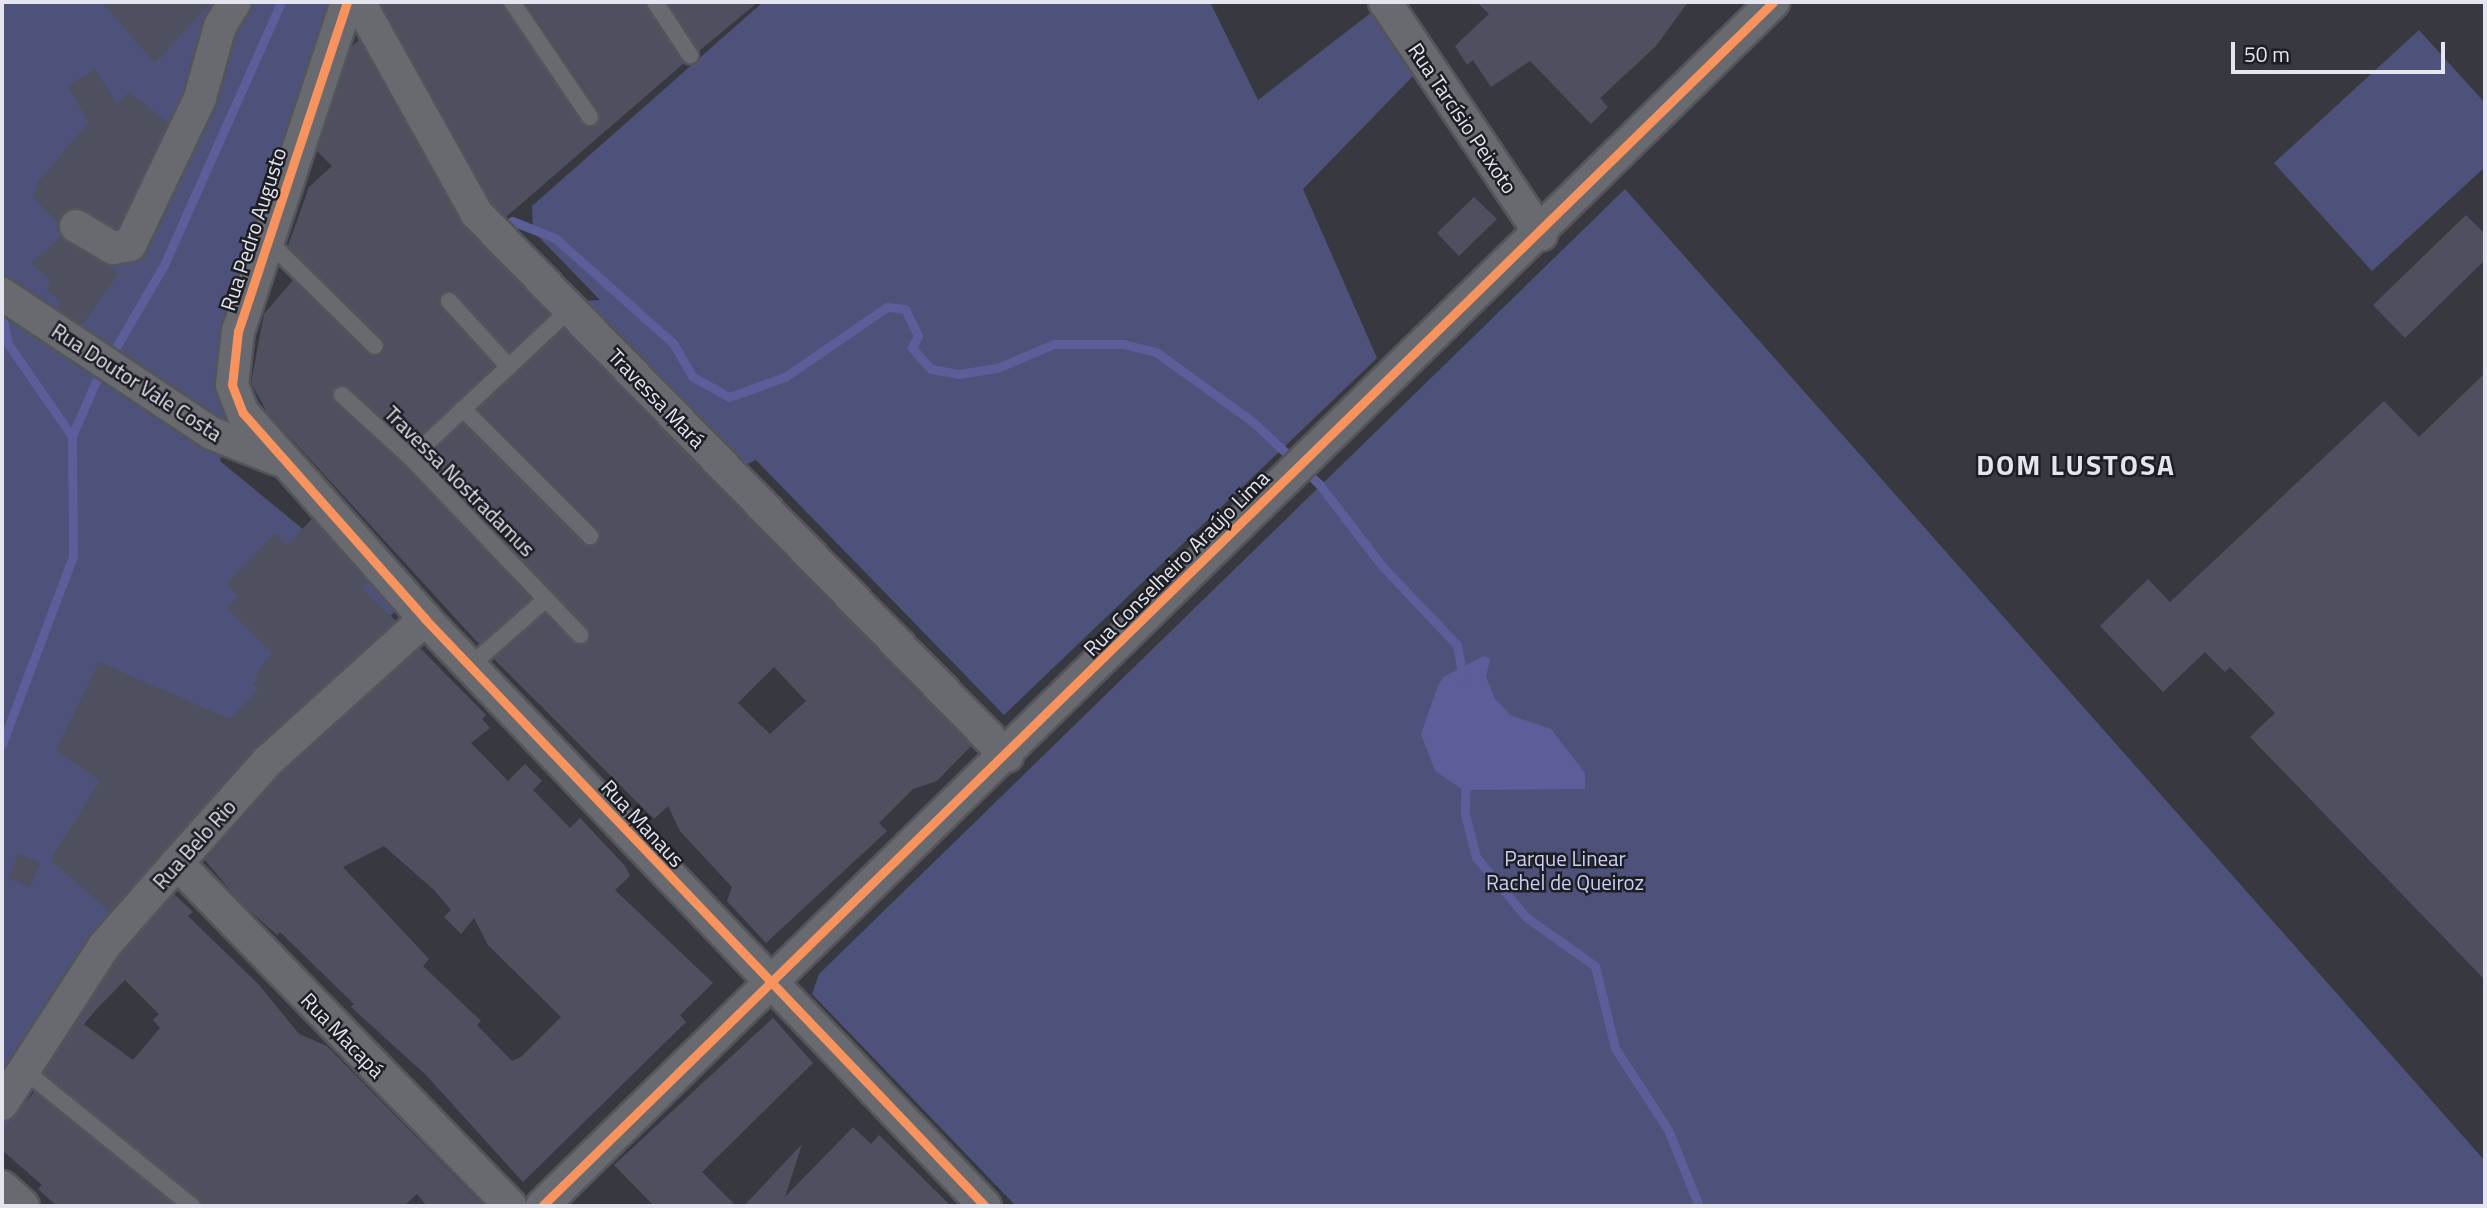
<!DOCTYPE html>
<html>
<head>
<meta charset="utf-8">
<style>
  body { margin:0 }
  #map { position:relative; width:2487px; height:1208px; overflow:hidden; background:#383940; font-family:"Titillium Web",sans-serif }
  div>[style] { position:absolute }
  .green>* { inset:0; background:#4e5179 }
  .water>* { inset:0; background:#5b5e99 }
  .stream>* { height:9px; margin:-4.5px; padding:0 4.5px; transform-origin:4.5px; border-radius:4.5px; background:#5b5e99 }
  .building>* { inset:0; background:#4f505f }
  .roads { filter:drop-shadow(2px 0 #54555b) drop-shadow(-2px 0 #54555b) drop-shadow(0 2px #54555b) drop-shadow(0 -2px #54555b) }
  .lane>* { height:16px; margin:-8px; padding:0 8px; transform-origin:8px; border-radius:8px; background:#696a70 }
  .street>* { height:32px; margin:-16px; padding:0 16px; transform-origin:16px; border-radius:16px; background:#696a70 }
  .cycleway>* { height:9px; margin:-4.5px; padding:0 4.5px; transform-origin:4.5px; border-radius:4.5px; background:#f8935d }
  span { translate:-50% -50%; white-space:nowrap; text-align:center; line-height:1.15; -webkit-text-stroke:5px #1d1e24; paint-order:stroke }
  .street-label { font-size:21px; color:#e4e5ef }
  .park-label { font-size:21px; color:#c9cef3 }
  .district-label { font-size:28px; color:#e4e5ef; font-weight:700; letter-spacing:2px }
  .frame { position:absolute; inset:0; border:4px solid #e4e5ef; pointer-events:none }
  .scale { position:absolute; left:2231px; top:42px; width:214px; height:32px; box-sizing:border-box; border:4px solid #e4e5ef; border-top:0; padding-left:9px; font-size:21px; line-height:24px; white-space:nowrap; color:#e4e5ef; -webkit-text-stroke:5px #1d1e24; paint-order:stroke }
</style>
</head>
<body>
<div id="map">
  <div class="green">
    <div style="clip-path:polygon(2px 2px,366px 2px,244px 348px,220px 461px,399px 608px,229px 767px,153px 873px,148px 932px,114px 987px,23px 1099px,2px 1149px)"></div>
    <div style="clip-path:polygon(763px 2px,1210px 2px,1258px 100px,1372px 12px,1416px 73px,1303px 189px,1377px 358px,1004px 715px,756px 460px,743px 466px,583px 301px,600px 300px,533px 231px,532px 206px)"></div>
    <div style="clip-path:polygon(2419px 30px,2485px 103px,2485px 167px,2372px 271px,2274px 163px)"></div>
    <div style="clip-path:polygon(1625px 189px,2485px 1161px,2485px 1206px,1016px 1206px,812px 994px,819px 974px)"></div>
  </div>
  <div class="water">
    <div style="clip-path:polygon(1484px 656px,1490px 659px,1486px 677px,1495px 699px,1510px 715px,1551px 729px,1585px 773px,1585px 789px,1463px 790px,1435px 771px,1421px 734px,1437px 688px,1443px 677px)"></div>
  </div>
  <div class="stream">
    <div style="left:512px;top:221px;width:46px;rotate:21.6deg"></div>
    <div style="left:555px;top:238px;width:158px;rotate:41.7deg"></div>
    <div style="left:673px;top:343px;width:39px;rotate:60deg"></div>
    <div style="left:693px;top:377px;width:41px;rotate:29.1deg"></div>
    <div style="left:729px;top:397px;width:59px;rotate:-19.7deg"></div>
    <div style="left:785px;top:377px;width:124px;rotate:-34.5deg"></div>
    <div style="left:887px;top:307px;width:18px;rotate:6deg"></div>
    <div style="left:905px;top:309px;width:30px;rotate:64deg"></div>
    <div style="left:918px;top:336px;width:13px;rotate:117deg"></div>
    <div style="left:912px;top:348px;width:28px;rotate:48deg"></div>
    <div style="left:931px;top:369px;width:28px;rotate:10deg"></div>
    <div style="left:959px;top:374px;width:38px;rotate:-9deg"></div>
    <div style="left:997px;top:368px;width:62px;rotate:-22.8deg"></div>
    <div style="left:1054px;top:344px;width:69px"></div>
    <div style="left:1123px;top:344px;width:34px;rotate:14deg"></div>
    <div style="left:1156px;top:352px;width:120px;rotate:35.8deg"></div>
    <div style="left:1253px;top:422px;width:91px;rotate:43.2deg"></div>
    <div style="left:1319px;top:484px;width:105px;rotate:52.4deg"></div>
    <div style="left:1383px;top:567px;width:108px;rotate:46.5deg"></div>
    <div style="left:1457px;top:645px;width:36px;rotate:80deg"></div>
    <div style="left:2px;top:314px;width:31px;rotate:79deg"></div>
    <div style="left:8px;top:344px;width:112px;rotate:55.2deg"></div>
    <div style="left:72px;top:436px;width:120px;rotate:89.5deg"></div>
    <div style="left:73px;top:556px;width:201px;rotate:110.7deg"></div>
    <div style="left:72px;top:436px;width:58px;rotate:-66.5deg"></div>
    <div style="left:95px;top:383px;width:137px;rotate:-59.7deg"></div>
    <div style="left:164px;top:265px;width:288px;rotate:-66deg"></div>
    <div style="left:1466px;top:778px;width:36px;rotate:92deg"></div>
    <div style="left:1465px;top:814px;width:44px;rotate:75.7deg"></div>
    <div style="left:1476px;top:857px;width:78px;rotate:50.2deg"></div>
    <div style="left:1526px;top:917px;width:85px;rotate:35.4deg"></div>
    <div style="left:1595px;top:966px;width:84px;rotate:76.3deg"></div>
    <div style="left:1615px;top:1048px;width:98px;rotate:57.1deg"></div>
    <div style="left:1668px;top:1130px;width:82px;rotate:67.8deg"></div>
  </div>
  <div class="building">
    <div style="clip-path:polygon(101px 2px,211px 2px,155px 63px)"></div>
    <div style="clip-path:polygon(380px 2px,502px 2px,586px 127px,599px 122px,599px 111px,525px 2px,645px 2px,684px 63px,506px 217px,492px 203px)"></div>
    <div style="clip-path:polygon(667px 2px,758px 2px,699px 51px)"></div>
    <div style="clip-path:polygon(1477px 2px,1688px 2px,1656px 46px,1600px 98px,1608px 107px,1591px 124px,1530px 61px,1491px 87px,1473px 60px,1467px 65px,1455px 46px,1489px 14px)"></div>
    <div style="clip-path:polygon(359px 40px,461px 223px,549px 314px,509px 352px,457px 294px,441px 294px,441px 308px,494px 366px,411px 444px,349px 387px,338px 385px,332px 392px,335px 403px,404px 466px,531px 599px,479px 644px,267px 412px,251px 383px,264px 314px,293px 280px,368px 354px,377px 356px,385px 349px,382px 339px,288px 246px,309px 187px,332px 166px,317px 151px,351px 47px)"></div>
    <div style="clip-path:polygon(95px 69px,117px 104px,129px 92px,168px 123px,117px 229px,77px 208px,66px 210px,58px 223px,33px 197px,38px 182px,89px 122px,67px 86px)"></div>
    <div style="clip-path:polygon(1474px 197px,1497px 219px,1459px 256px,1437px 233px)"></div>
    <div style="clip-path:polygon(2466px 215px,2485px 234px,2485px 260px,2405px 338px,2373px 305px)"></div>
    <div style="clip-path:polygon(61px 236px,119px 273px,82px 325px,56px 308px,61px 301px,47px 290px,50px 280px,31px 263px)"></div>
    <div style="clip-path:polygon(evenodd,564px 329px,971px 746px,937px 781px,913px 789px,879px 823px,887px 831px,766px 943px,727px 901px,732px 887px,680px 831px,668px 806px,654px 819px,494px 659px,545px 614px,576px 645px,587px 643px,590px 632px,426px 458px,463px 424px,583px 543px,597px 544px,597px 529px,478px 409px,564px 329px,774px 667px,806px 701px,770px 734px,738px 703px,774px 667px)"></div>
    <div style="clip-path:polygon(2485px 373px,2485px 980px,2250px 737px,2275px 713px,2230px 667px,2225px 672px,2205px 652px,2163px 692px,2100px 626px,2148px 579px,2170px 602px,2384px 401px,2419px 437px)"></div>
    <div style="clip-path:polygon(312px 519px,367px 581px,362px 588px,396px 621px,254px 749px,110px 912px,50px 860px,100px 781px,56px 750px,99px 662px,230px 719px,258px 690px,252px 684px,259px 677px,255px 674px,272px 653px,227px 608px,238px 596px,226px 584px,275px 533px,287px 545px)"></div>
    <div style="clip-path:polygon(evenodd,420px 648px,486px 715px,482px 719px,490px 728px,471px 743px,508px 781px,525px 764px,542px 781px,533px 790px,570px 828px,580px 818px,626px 867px,630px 876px,615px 890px,713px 983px,680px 1015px,686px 1022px,523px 1182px,426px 1075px,351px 1007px,354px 1004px,280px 932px,277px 935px,239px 901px,205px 860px,281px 774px,420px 648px,384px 846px,434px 890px,451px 910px,444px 917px,461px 934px,474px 918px,488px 945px,561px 1017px,521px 1057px,512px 1061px,477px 1025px,481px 1021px,423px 966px,429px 959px,343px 867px,384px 846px)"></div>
    <div style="clip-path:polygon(18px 854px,40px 863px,30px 887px,9px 878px)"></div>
    <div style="clip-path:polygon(174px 894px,193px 912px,188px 916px,260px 986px,299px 1034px,327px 1046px,484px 1206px,427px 1206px,417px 1194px,404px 1206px,202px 1206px,44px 1073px,78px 1020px,133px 1060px,160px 1028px,153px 1020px,159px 1014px,125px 980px,84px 1022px,79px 1018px,120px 956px)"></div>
    <div style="clip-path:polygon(773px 1018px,813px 1063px,702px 1172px,736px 1206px,654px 1206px,614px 1165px)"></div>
    <div style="clip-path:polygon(34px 1092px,176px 1206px,57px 1206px,38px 1189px,42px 1185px,2px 1150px,2px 1131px)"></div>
    <div style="clip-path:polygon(853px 1127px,871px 1144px,879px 1135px,951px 1206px,744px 1206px,802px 1144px,785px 1197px)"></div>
  </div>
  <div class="roads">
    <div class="lane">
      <div style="left:512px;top:2px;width:139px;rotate:55.9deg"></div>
      <div style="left:655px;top:2px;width:64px;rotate:56.6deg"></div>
      <div style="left:267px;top:240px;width:151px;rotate:44.5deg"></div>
      <div style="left:449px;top:301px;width:89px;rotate:47.7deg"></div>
      <div style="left:342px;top:395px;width:93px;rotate:42.4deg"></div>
      <div style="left:411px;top:458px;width:245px;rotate:46.3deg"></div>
      <div style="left:463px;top:409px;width:180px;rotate:45deg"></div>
      <div style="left:411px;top:458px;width:218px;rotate:-43.1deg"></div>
      <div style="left:470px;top:666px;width:101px;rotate:-41.4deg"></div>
      <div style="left:25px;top:1071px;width:215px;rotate:39deg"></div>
    </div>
    <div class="street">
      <div style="left:347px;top:2px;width:347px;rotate:108.3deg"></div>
      <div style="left:238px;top:331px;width:54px;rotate:96.3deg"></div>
      <div style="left:232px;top:385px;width:30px;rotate:69deg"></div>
      <div style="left:243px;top:413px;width:275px;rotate:48.5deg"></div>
      <div style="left:425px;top:619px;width:811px;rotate:46.35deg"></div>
      <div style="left:359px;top:2px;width:243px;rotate:60.9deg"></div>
      <div style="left:477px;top:214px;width:758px;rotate:45.64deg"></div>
      <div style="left:1385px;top:2px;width:280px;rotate:56.1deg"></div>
      <div style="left:76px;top:226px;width:43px;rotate:30.7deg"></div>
      <div style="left:113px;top:248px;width:17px;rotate:-10deg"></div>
      <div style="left:130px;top:245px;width:163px;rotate:-64.5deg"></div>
      <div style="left:200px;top:98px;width:75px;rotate:-74.5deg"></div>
      <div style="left:220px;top:26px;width:28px;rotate:-58deg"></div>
      <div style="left:2px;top:294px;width:251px;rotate:33.6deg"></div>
      <div style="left:211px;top:433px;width:71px;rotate:21.5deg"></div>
      <div style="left:177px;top:863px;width:478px;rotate:45.8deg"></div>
      <div style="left:2px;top:1104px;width:189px;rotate:-57.1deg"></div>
      <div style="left:105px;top:945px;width:109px;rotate:-48.7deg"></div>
      <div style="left:177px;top:863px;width:137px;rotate:-48.3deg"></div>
      <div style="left:268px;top:761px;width:212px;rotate:-42.1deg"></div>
      <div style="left:2px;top:1187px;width:28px;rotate:42deg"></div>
      <div style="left:542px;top:1206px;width:1722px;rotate:-44.36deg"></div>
    </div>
  </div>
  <div class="cycleway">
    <div style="left:347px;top:2px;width:347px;rotate:108.3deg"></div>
    <div style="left:238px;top:331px;width:54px;rotate:96.3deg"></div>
    <div style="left:232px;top:385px;width:30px;rotate:69deg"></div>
    <div style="left:243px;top:413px;width:275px;rotate:48.5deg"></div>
    <div style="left:425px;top:619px;width:811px;rotate:46.35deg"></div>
    <div style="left:542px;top:1206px;width:1722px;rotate:-44.36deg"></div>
  </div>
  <div class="street-label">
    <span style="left:1463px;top:118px;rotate:56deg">Rua Tarcísio Peixoto</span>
    <span style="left:253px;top:229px;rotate:-72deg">Rua Pedro Augusto</span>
    <span style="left:137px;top:382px;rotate:33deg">Rua Doutor Vale Costa</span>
    <span style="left:657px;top:398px;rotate:46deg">Travessa Mará</span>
    <span style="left:460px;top:481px;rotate:45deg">Travessa Nostradamus</span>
    <span style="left:1176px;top:563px;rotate:-45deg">Rua Conselheiro Araújo Lima</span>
    <span style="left:643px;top:823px;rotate:47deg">Rua Manaus</span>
    <span style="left:194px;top:844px;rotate:-48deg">Rua Belo Rio</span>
    <span style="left:343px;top:1035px;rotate:46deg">Rua Macapá</span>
  </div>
  <div class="park-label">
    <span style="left:1565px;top:870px">Parque Linear<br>Rachel de Queiroz</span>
  </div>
  <div class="district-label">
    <span style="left:2076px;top:465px">DOM LUSTOSA</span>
  </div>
  <div class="frame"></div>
  <div class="scale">50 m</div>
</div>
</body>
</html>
